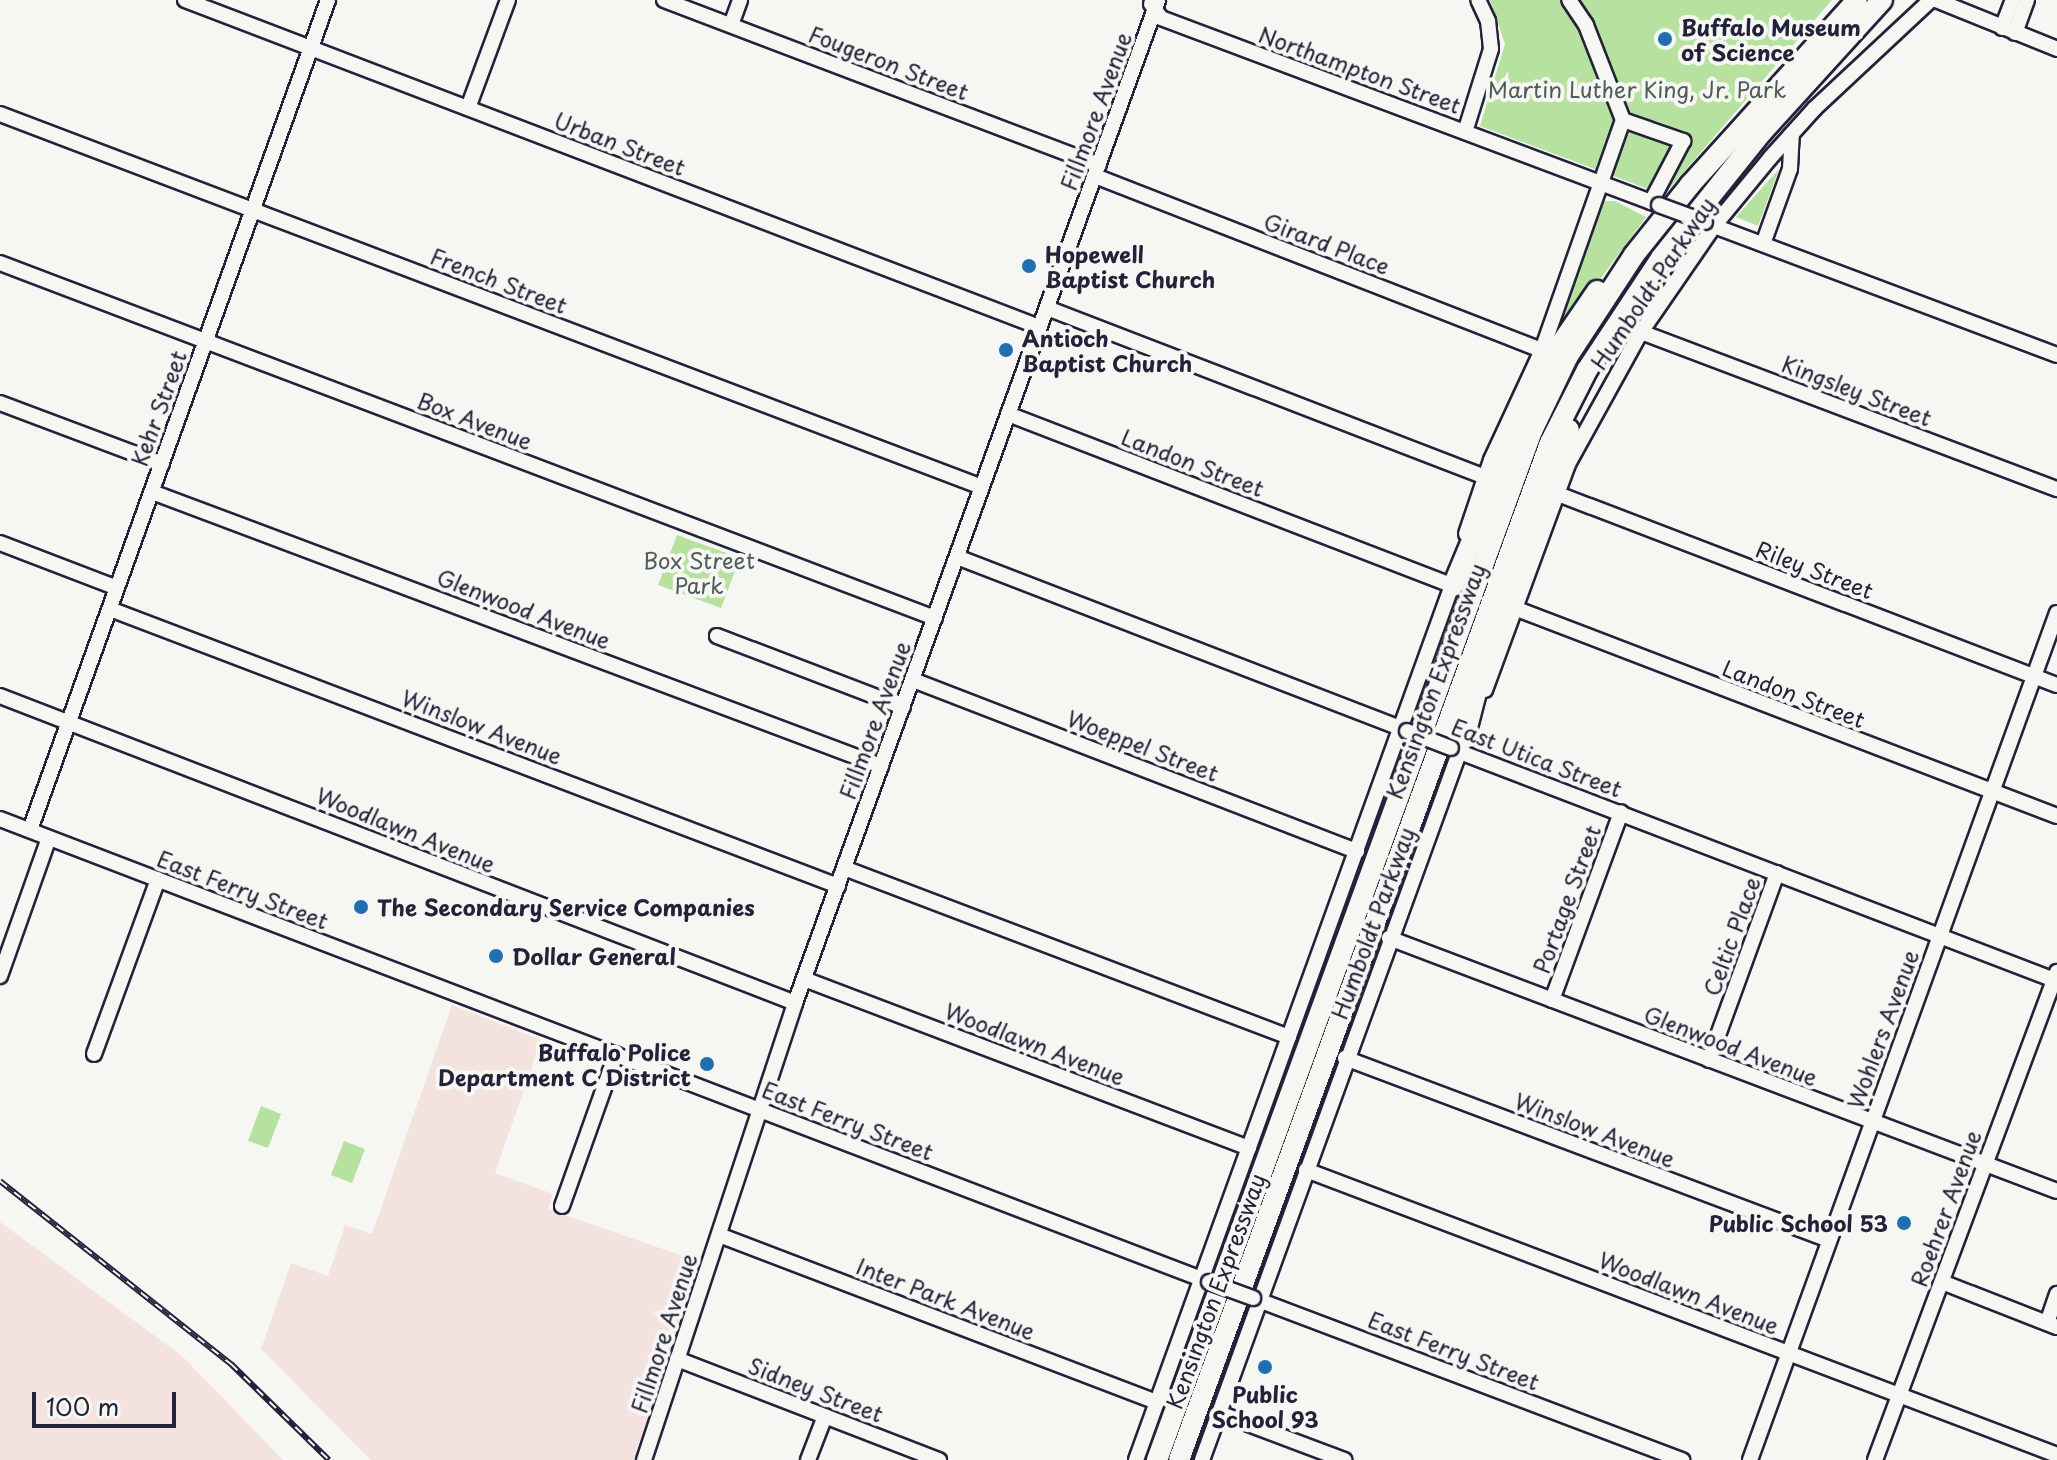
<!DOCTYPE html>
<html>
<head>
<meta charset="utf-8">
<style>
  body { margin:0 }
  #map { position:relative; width:2057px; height:1460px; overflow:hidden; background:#f6f6f2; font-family:"Playpen Sans",sans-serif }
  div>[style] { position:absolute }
  .built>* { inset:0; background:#f4e2de }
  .green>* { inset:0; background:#b7e19e }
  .roads { filter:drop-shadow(2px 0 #22223b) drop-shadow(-2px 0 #22223b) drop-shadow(0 2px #22223b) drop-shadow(0 -2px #22223b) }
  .minor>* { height:14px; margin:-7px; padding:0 7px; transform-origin:7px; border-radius:7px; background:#f6f6f2 }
  .highway>* { height:20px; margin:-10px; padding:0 10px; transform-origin:10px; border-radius:10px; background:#f6f6f2 }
  .rail>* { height:6px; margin-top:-3px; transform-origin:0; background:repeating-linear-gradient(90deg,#f6f6f2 0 9px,#22223b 0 18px); box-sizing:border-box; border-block:2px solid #22223b }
  .bridges { filter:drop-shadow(2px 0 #22223b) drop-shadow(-2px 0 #22223b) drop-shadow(0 2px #22223b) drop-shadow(0 -2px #22223b) }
  .minor-bridge>* { height:14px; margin:-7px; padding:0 7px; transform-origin:7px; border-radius:7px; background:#f6f6f2 }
  .dots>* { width:22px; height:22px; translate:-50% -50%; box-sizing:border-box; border:4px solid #f6f6f2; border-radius:50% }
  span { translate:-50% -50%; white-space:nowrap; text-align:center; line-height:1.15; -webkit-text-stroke:8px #f6f6f2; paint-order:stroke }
  .poi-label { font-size:22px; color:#22223b; font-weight:700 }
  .left { translate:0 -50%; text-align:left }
  .right { translate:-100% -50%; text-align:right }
  .street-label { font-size:22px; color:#22223b }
  .park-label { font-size:22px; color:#4f5b59 }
  .scale { position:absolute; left:32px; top:1392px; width:144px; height:36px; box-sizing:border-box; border:4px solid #22223b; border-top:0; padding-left:10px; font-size:24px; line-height:28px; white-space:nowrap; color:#22223b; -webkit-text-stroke:6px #f6f6f2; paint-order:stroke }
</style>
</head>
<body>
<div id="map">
  <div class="built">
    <div style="clip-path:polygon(452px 1005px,541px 1040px,495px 1173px,553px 1194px,548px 1209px,700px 1262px,633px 1460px,371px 1460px,261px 1349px,291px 1263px,328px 1276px,345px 1225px,372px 1234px)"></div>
    <div style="clip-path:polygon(0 1222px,182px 1356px,283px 1460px,0 1460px)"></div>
  </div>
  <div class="green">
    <div style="clip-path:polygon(1490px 0,1832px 0,1664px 195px,1480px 126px,1505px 44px)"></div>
    <div style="clip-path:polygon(1779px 169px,1758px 226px,1736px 217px)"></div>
    <div style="clip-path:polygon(1603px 201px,1615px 201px,1646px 217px,1541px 359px)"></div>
    <div style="clip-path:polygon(677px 535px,740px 558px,721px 608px,658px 585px)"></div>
    <div style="clip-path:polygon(261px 1106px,281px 1114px,268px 1148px,248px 1141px)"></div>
    <div style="clip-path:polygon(344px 1141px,365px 1149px,352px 1183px,331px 1175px)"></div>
  </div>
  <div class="roads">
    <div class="minor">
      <div style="left:185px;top:0;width:914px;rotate:20.95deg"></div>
      <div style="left:664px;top:0;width:465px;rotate:20.8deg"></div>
      <div style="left:1936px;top:0;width:131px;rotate:22deg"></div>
      <div style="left:1151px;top:4px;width:17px;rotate:54deg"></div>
      <div style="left:1161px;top:18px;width:532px;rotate:20.58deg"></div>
      <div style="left:731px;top:25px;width:27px;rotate:-70deg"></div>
      <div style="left:2002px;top:28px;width:30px;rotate:-69deg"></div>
      <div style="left:2015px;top:33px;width:35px;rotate:-70deg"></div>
      <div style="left:468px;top:108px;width:115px;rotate:-69.7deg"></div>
      <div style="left:0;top:114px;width:1050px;rotate:20.8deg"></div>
      <div style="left:1623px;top:120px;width:64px;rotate:19.3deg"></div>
      <div style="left:1683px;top:141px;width:69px;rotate:117.7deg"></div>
      <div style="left:1465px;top:132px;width:87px;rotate:-72.6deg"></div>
      <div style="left:1491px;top:49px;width:28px;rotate:-96deg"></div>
      <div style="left:1488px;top:21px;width:23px;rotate:-115deg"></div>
      <div style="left:1095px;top:176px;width:480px;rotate:21.3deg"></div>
      <div style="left:1706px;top:223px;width:375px;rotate:20.6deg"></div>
      <div style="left:1763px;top:244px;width:80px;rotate:-70.2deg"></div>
      <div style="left:1790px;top:169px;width:35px;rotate:-87deg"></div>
      <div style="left:0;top:263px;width:1000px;rotate:20.79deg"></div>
      <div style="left:1047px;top:308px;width:469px;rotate:21.1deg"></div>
      <div style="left:1641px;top:332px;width:445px;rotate:20.7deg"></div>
      <div style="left:0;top:403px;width:173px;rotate:20.6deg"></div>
      <div style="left:1008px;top:414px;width:477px;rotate:21.1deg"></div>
      <div style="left:152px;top:492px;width:779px;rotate:20.6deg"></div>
      <div style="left:1558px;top:494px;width:534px;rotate:20.95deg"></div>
      <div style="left:1466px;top:534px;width:78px;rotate:-71.3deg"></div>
      <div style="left:1491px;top:460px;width:121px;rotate:-65.1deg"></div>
      <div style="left:1542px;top:350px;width:244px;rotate:-70.6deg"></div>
      <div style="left:1623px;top:120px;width:102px;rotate:-111.3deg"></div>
      <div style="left:1586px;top:25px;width:30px;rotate:-124deg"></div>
      <div style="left:0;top:543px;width:125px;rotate:21deg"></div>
      <div style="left:957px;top:557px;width:482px;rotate:21.1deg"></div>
      <div style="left:110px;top:609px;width:779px;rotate:20.83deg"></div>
      <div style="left:1517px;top:609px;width:578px;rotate:20.97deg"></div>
      <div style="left:717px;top:636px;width:199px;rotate:20.9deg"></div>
      <div style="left:913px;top:680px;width:476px;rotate:21.1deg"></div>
      <div style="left:1485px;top:690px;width:241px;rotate:-69.8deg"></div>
      <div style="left:1568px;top:464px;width:151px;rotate:-61.1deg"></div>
      <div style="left:1641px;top:332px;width:129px;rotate:-55.4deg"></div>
      <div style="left:1714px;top:226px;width:88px;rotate:-50.5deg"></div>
      <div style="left:1770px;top:158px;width:67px;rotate:-48deg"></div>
      <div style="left:1815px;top:108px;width:158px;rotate:-43deg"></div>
      <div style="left:0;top:696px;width:852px;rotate:21.11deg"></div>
      <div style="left:1452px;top:749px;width:648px;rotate:20.98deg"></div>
      <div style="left:0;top:819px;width:1295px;rotate:20.95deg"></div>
      <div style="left:30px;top:830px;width:882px;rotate:-70.25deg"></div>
      <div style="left:844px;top:868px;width:476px;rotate:20.8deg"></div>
      <div style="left:1389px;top:938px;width:714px;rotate:20.74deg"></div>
      <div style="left:0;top:976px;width:146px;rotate:-70.5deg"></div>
      <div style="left:804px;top:979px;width:476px;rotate:20.8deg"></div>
      <div style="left:1552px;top:1000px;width:200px;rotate:-69.8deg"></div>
      <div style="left:94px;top:1054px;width:186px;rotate:-69.9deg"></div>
      <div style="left:1345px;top:1058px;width:517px;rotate:20.61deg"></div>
      <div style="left:1709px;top:1060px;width:199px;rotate:-70deg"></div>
      <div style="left:1306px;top:1170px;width:803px;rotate:20.78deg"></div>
      <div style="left:562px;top:1206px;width:161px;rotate:-70.4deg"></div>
      <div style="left:719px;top:1235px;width:469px;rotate:20.9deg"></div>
      <div style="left:1942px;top:1282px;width:123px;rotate:21.4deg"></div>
      <div style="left:1253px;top:1298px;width:459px;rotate:20.7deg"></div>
      <div style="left:2047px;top:1323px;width:31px;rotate:-71deg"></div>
      <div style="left:677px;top:1359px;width:281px;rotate:21.1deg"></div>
      <div style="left:1219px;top:1413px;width:134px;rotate:20.6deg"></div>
      <div style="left:644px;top:1460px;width:481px;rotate:-71.7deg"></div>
      <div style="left:795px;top:1003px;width:1067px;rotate:-70.1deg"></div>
      <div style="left:808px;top:1460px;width:47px;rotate:-68.9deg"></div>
      <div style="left:1136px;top:1460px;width:939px;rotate:-70.14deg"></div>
      <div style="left:1202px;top:1460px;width:776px;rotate:-70.02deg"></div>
      <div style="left:1750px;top:1460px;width:901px;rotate:-70.08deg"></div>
      <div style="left:1875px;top:1460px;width:521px;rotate:-69.55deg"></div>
    </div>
    <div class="highway">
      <div style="left:1453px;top:586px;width:234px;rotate:-67.4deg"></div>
      <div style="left:1543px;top:370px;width:96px;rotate:-55.6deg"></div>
      <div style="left:1464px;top:739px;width:64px;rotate:-75.5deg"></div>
      <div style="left:1480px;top:677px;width:263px;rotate:-70.3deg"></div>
      <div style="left:1157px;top:1460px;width:1095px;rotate:-69.98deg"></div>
      <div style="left:1532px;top:431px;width:83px;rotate:-64.4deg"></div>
      <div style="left:1568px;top:356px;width:121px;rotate:-56.8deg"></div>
      <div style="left:1634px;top:255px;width:90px;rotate:-51.3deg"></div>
      <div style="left:1690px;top:185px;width:249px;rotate:-47.9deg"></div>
      <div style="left:1179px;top:1460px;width:1083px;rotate:-69.96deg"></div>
      <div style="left:1550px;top:443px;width:82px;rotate:-63.1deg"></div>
      <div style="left:1587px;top:370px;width:134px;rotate:-56.5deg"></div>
      <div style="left:1661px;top:258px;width:160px;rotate:-51.3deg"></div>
      <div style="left:1761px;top:133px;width:180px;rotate:-47.7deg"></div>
    </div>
  </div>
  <div class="rail">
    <div style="left:0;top:1181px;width:295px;rotate:38.4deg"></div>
    <div style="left:231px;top:1364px;width:137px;rotate:44.4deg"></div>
  </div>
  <div class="bridges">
    <div class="minor-bridge">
      <div style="left:1659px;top:205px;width:49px;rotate:20.3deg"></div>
      <div style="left:1407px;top:731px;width:47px;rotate:21.1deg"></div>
      <div style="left:1209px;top:1282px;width:47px;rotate:20deg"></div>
    </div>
  </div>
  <div class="dots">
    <div style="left:1665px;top:39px;background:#1f6fb2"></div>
    <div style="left:1029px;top:266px;background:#1f6fb2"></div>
    <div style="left:1006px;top:350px;background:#1f6fb2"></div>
    <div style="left:361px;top:907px;background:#1f6fb2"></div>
    <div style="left:496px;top:956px;background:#1f6fb2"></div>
    <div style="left:707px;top:1064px;background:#1f6fb2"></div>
    <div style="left:1904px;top:1223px;background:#1f6fb2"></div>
    <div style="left:1265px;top:1367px;background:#1f6fb2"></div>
  </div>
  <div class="poi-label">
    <span class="left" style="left:1681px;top:39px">Buffalo Museum<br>of Science</span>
    <span class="left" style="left:1045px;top:266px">Hopewell<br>Baptist Church</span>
    <span class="left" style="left:1022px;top:350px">Antioch<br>Baptist Church</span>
    <span class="left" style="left:377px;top:907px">The Secondary Service Companies</span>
    <span class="left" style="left:512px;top:956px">Dollar General</span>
    <span class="right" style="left:691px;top:1064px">Buffalo Police<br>Department C District</span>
    <span class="right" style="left:1888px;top:1223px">Public School 53</span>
    <span style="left:1265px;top:1406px">Public<br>School 93</span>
  </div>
  <div class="street-label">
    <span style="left:889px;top:62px;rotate:21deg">Fougeron Street</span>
    <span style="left:1360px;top:69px;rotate:20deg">Northampton Street</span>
    <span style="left:1095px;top:111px;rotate:-70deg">Fillmore Avenue</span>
    <span style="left:620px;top:143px;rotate:21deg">Urban Street</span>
    <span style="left:1327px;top:243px;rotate:21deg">Girard Place</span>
    <span style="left:499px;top:280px;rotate:21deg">French Street</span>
    <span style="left:1652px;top:283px;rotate:-56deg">Humboldt Parkway</span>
    <span style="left:1857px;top:390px;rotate:21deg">Kingsley Street</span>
    <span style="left:158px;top:408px;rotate:-70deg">Kehr Street</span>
    <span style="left:475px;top:420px;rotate:21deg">Box Avenue</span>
    <span style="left:1193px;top:462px;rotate:21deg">Landon Street</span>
    <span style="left:1815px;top:569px;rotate:21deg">Riley Street</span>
    <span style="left:524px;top:608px;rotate:21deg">Glenwood Avenue</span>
    <span style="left:1435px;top:681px;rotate:-70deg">Kensington Expressway</span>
    <span style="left:1794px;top:693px;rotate:21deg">Landon Street</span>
    <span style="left:874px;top:720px;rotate:-70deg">Fillmore Avenue</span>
    <span style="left:482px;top:726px;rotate:21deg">Winslow Avenue</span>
    <span style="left:1143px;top:745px;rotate:21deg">Woeppel Street</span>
    <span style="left:1537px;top:757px;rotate:21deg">East Utica Street</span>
    <span style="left:406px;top:829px;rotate:22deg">Woodlawn Avenue</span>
    <span style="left:243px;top:889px;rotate:21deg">East Ferry Street</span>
    <span style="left:1566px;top:899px;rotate:-70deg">Portage Street</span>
    <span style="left:1372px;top:923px;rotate:-70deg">Humboldt Parkway</span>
    <span style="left:1731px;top:936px;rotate:-70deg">Celtic Place</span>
    <span style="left:1882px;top:1029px;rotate:-70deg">Wohlers Avenue</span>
    <span style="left:1035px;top:1043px;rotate:21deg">Woodlawn Avenue</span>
    <span style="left:1731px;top:1045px;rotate:21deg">Glenwood Avenue</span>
    <span style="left:848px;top:1120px;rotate:21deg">East Ferry Street</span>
    <span style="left:1595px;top:1129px;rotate:21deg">Winslow Avenue</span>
    <span style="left:1945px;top:1208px;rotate:-70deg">Roehrer Avenue</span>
    <span style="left:1215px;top:1291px;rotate:-70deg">Kensington Expressway</span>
    <span style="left:1689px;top:1292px;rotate:21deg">Woodlawn Avenue</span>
    <span style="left:946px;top:1298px;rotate:21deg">Inter Park Avenue</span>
    <span style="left:663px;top:1333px;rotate:-72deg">Fillmore Avenue</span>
    <span style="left:1454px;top:1350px;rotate:21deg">East Ferry Street</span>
    <span style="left:816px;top:1389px;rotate:21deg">Sidney Street</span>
  </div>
  <div class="park-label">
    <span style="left:1637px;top:89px">Martin Luther King, Jr. Park</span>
    <span style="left:699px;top:572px">Box Street<br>Park</span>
  </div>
  <div class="scale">100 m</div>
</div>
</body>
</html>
